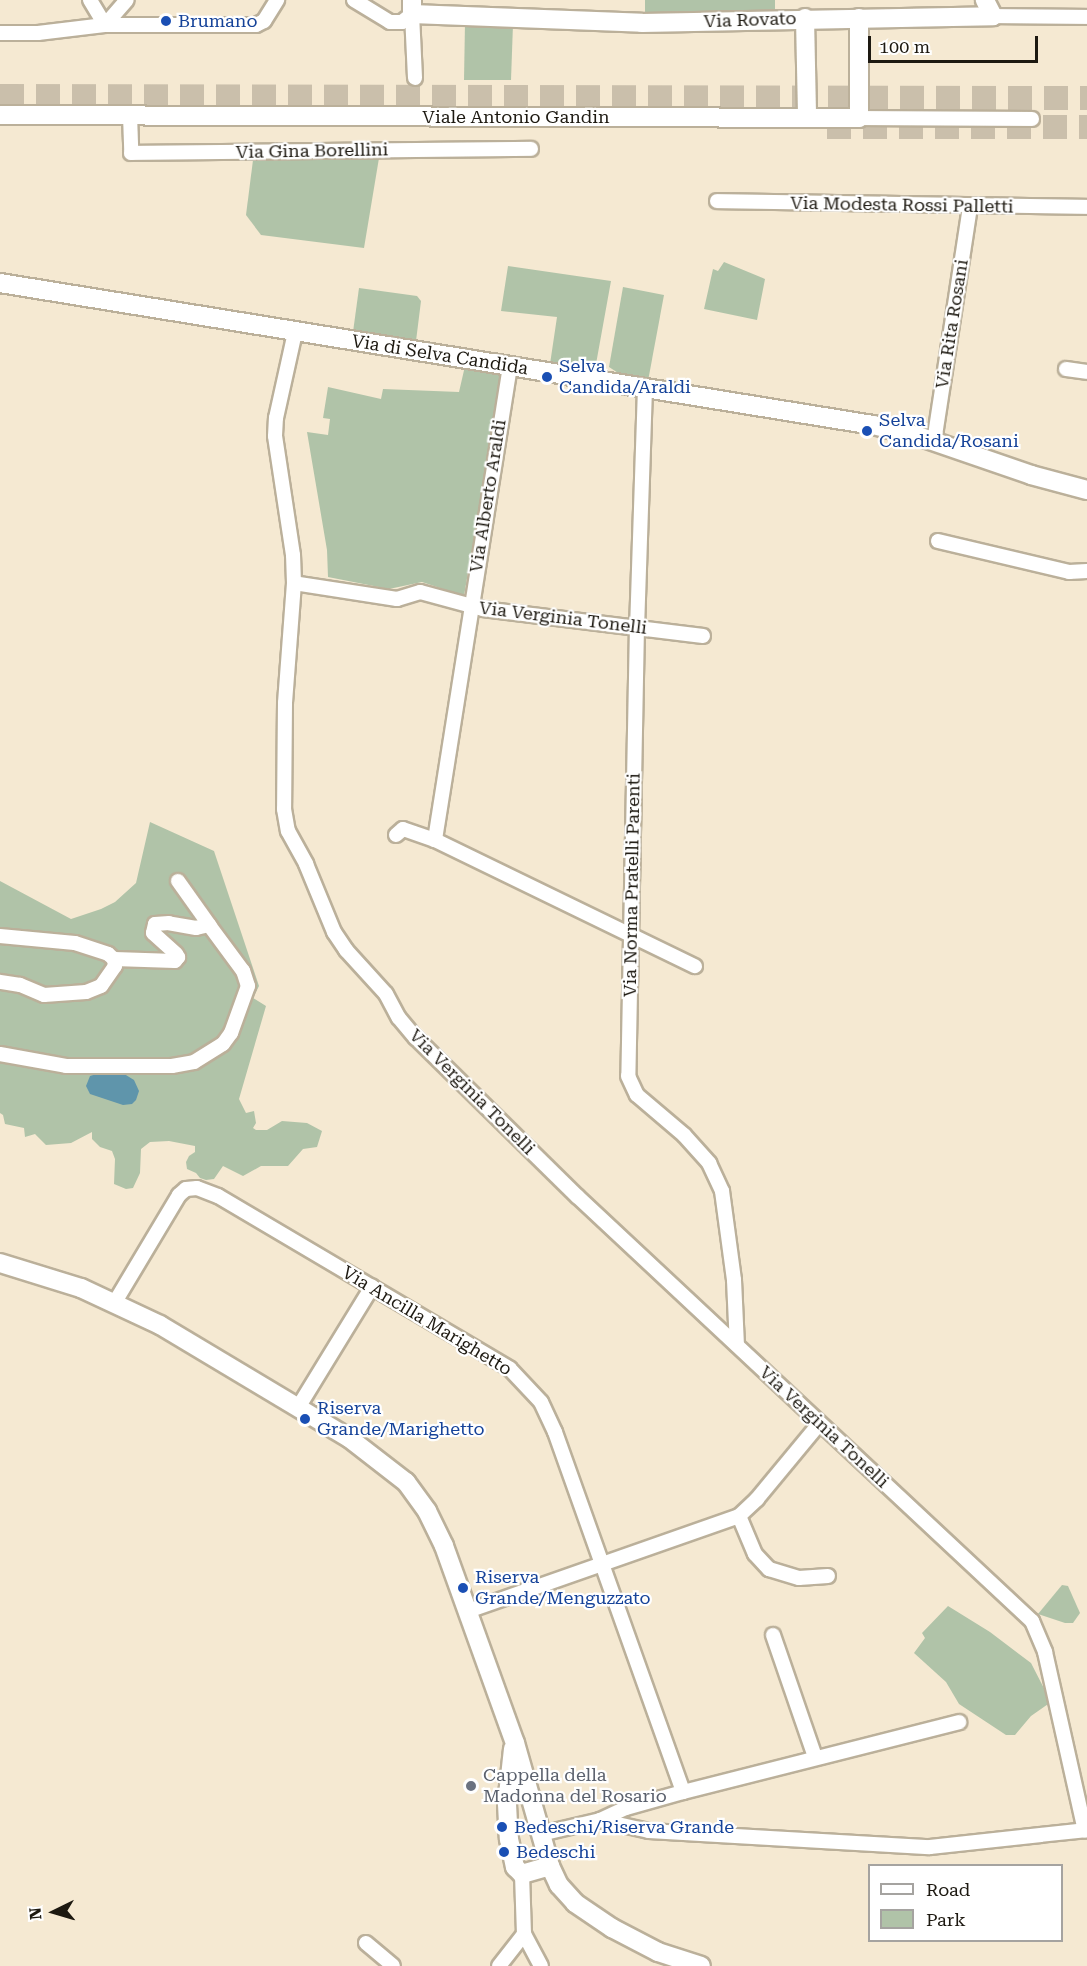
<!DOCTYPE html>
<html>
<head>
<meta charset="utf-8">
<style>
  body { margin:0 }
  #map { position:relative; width:1087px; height:1966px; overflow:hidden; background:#f5e9d2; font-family:"Roboto Serif",serif }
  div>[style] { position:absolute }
  .green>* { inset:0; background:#b0c3a8 }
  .water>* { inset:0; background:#5f95ab }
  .highway-tunnel>* { height:24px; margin-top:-12px; transform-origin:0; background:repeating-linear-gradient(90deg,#cabfab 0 24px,transparent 0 36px) }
  .roads { filter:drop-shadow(2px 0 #bbb09a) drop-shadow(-2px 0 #bbb09a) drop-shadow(0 2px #bbb09a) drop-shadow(0 -2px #bbb09a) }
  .street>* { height:14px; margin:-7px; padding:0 7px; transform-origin:7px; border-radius:7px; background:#fff }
  .secondary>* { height:18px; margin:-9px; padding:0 9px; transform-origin:9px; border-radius:9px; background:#fff }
  .dots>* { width:16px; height:16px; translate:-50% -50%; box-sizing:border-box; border:3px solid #fff; border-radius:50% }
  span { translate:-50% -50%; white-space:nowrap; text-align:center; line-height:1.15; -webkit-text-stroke:4.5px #fff; paint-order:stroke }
  .street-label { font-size:18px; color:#1d1911 }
  .transit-label { font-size:18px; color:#164399 }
  .left { translate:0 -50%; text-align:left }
  .worship-label { font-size:18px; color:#5b616d }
  .legend { position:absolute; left:868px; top:1864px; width:195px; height:78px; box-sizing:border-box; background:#fff; border:2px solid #a5a3a0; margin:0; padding:8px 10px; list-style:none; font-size:18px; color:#1d1911 }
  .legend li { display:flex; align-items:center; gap:12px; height:30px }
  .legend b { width:30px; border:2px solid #a5a3a0 }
  .north { position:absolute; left:24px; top:1882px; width:60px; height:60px; -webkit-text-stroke:4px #fff; paint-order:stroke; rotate:265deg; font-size:16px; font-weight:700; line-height:24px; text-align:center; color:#1d1911 }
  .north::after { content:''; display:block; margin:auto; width:21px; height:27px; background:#1d1911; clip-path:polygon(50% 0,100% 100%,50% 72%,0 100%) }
  .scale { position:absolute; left:868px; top:36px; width:170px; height:27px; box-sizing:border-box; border:3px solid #1d1911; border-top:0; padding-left:8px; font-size:18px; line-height:21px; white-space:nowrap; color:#1d1911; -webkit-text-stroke:4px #fff; paint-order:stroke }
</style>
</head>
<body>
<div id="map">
  <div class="green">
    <div style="clip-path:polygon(645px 0,775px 0,775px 12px,645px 15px)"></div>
    <div style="clip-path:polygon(465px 23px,513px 24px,511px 80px,464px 80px)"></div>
    <div style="clip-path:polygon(379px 158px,364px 248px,261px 235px,246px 215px,253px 160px)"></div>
    <div style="clip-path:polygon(724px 262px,765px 279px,757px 320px,704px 309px,713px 269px,718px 271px)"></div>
    <div style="clip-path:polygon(508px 266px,611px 281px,596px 364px,585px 370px,550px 364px,557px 317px,501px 311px)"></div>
    <div style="clip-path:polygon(623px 287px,664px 295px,648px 381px,629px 380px,609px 367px)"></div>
    <div style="clip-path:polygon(359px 288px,417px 296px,421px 301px,416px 341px,353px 332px)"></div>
    <div style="clip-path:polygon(465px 366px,502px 372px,464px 596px,422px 582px,389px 589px,328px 577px,327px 550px,307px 432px,328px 435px,330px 419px,323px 418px,328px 387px,381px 399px,383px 389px,459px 392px)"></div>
    <div style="clip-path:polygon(150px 822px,214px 851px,259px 986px,253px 998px,266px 1006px,239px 1099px,246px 1113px,254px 1111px,256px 1123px,253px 1128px,256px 1130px,267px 1130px,282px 1121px,307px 1123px,322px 1131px,317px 1147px,303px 1149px,288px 1166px,261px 1166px,243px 1176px,223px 1166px,214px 1179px,206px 1180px,200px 1178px,196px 1173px,187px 1169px,186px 1162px,189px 1156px,195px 1152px,195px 1146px,169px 1141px,150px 1142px,141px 1149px,140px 1173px,133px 1188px,126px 1189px,114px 1184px,115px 1159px,112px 1151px,100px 1147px,92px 1139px,92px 1132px,71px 1143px,46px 1145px,35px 1134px,25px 1137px,24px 1128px,5px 1124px,3px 1115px,0 1113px,0 881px,71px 919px,101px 909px,115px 902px,136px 883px)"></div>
    <div style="clip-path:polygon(1062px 1585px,1068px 1586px,1080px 1613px,1073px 1623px,1065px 1623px,1038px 1614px)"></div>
    <div style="clip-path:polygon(948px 1606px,990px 1632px,1031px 1663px,1051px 1702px,1031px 1716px,1015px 1735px,1006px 1735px,959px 1704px,946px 1682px,914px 1653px,925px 1638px,922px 1633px)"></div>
  </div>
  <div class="water">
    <div style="clip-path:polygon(107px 1071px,121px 1072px,134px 1080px,139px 1091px,136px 1100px,132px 1104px,123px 1105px,90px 1094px,86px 1086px,90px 1076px)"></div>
  </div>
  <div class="highway-tunnel">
    <div style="left:0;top:96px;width:1087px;rotate:0.11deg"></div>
    <div style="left:827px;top:127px;width:260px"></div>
  </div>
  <div class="roads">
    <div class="street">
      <div style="left:90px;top:0;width:29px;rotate:59deg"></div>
      <div style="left:354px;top:0;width:42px;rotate:31.4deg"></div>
      <div style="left:390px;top:22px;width:12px"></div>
      <div style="left:402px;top:22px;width:13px;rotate:-39deg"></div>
      <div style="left:412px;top:14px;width:64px;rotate:87.3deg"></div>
      <div style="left:993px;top:16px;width:94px;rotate:0.6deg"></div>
      <div style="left:105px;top:25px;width:33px;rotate:-49deg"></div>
      <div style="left:0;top:33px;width:38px"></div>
      <div style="left:38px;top:33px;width:67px;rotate:-6.8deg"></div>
      <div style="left:105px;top:25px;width:151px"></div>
      <div style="left:256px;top:25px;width:9px;rotate:-27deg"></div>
      <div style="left:264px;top:21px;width:25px;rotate:-58deg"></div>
      <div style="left:130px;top:115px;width:38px;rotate:88deg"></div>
      <div style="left:131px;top:153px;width:400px;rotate:-0.6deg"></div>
      <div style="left:859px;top:118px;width:173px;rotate:0.3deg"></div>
      <div style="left:717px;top:201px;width:370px;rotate:0.9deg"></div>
      <div style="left:510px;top:366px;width:480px;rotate:99deg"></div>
      <div style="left:435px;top:840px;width:289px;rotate:25.9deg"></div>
      <div style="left:1066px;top:369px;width:21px;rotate:8deg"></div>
      <div style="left:645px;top:388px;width:238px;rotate:91.9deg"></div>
      <div style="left:637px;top:626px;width:450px;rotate:91.1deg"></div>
      <div style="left:628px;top:1076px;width:21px;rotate:65deg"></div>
      <div style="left:637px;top:1095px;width:62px;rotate:40.4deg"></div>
      <div style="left:684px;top:1135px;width:38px;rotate:48deg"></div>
      <div style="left:709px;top:1163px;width:31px;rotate:65deg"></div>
      <div style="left:722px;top:1191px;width:90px;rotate:82.3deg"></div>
      <div style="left:734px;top:1280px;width:65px;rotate:87.4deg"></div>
      <div style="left:934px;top:442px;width:238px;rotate:-81.3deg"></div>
      <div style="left:938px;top:541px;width:135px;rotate:13.3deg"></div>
      <div style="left:1069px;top:572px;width:18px;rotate:-3deg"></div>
      <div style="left:294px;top:583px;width:28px;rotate:-92deg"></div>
      <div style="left:293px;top:555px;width:120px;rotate:-98.6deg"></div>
      <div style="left:275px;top:436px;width:18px;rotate:-87deg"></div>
      <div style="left:276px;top:418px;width:88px;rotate:-77.5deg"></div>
      <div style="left:703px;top:636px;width:222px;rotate:-173deg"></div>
      <div style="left:483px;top:609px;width:65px;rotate:-164.9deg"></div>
      <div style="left:420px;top:592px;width:24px;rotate:163deg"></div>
      <div style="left:397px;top:599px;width:104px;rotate:-171.2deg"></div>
      <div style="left:294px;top:583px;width:120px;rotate:94.3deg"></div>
      <div style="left:285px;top:703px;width:106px;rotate:90.5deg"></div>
      <div style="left:284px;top:809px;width:22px;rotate:80deg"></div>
      <div style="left:288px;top:831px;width:38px;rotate:61deg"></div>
      <div style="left:306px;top:864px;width:74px;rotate:67.6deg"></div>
      <div style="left:334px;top:932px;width:22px;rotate:56deg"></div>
      <div style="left:346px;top:950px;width:59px;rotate:47.7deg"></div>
      <div style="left:386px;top:994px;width:27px;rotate:62deg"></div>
      <div style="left:399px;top:1018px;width:26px;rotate:50deg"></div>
      <div style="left:416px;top:1038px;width:226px;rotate:44.5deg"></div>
      <div style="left:577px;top:1196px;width:623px;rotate:43.05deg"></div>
      <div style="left:1032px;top:1621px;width:34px;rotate:67deg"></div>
      <div style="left:1045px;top:1652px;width:183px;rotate:77.4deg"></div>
      <div style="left:396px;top:835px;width:9px;rotate:-41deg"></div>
      <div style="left:403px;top:829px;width:34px;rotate:19deg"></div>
      <div style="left:178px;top:881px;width:55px;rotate:54.6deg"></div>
      <div style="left:0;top:936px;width:75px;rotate:5.3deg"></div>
      <div style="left:75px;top:943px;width:35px;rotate:18deg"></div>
      <div style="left:108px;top:954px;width:8px;rotate:40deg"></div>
      <div style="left:114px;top:959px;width:7px;rotate:82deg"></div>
      <div style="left:115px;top:966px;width:24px;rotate:125deg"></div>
      <div style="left:101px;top:986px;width:16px;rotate:158deg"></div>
      <div style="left:86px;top:992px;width:42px;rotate:175.9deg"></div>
      <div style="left:44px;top:995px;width:26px;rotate:-157deg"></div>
      <div style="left:20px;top:985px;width:20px;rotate:-171deg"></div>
      <div style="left:0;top:1054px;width:67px;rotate:10.3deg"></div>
      <div style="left:66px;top:1066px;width:106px"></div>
      <div style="left:172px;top:1066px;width:22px;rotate:-10deg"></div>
      <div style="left:194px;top:1062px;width:34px;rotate:-32deg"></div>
      <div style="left:223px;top:1044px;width:14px;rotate:-54deg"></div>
      <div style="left:231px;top:1033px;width:50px;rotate:-70.1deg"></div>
      <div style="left:248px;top:986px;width:16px;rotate:-108deg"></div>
      <div style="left:243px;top:971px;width:57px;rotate:-126.5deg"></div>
      <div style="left:209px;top:925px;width:13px;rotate:167deg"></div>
      <div style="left:196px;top:928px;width:27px;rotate:-170deg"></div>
      <div style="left:169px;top:923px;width:14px;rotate:176deg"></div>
      <div style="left:155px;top:924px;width:9px;rotate:103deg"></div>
      <div style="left:153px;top:933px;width:31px;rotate:42deg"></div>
      <div style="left:176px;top:954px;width:4px;rotate:56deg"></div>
      <div style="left:178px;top:957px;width:5px;rotate:127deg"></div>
      <div style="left:175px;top:961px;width:61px;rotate:-178.1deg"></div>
      <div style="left:115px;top:1302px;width:125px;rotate:-59.1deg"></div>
      <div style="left:179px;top:1195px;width:9px;rotate:-41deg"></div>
      <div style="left:186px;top:1189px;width:11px;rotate:-5deg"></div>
      <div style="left:197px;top:1188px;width:22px;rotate:21deg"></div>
      <div style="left:218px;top:1196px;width:339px;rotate:30.6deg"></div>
      <div style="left:510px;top:1369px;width:45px;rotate:46.8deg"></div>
      <div style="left:541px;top:1402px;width:33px;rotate:65deg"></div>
      <div style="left:555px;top:1432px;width:382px;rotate:70.4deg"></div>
      <div style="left:299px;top:1406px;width:140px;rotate:-58.5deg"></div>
      <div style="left:739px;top:1516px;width:41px;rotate:67.2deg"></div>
      <div style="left:755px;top:1554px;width:21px;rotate:47deg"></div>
      <div style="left:769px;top:1569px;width:31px;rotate:17deg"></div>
      <div style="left:799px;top:1578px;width:29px;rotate:-4deg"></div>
      <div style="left:468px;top:1611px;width:287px;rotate:-19.3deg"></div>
      <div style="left:739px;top:1516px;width:25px;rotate:-43deg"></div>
      <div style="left:757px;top:1499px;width:97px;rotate:-50.4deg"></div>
      <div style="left:773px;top:1635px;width:129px;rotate:71deg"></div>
      <div style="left:600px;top:1820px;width:50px;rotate:12.7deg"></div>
      <div style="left:649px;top:1831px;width:281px;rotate:3.3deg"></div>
      <div style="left:930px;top:1847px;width:158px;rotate:-6.2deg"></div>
      <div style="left:541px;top:1834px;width:61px;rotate:-13.3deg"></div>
      <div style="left:600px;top:1820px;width:29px;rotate:-25deg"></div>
      <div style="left:626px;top:1808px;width:59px;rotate:-15.7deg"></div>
      <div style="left:683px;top:1792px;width:285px;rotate:-14.2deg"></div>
      <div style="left:522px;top:1874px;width:60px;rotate:88.1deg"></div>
      <div style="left:524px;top:1934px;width:36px;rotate:62deg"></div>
      <div style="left:366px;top:1943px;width:35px;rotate:40deg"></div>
      <div style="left:499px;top:1966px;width:41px;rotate:-52deg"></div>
    </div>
    <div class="secondary">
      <div style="left:412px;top:0;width:14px;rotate:90deg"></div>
      <div style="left:412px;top:14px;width:230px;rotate:2.2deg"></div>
      <div style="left:642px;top:23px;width:351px;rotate:-1.1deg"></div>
      <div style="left:993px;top:16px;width:18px;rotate:-117deg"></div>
      <div style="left:805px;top:18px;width:99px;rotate:88.8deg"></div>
      <div style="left:0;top:115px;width:859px;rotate:0.2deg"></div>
      <div style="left:859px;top:118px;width:100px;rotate:-90deg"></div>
      <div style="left:0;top:283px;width:884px;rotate:9.24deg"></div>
      <div style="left:873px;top:425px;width:46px;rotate:13.7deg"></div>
      <div style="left:918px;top:436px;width:120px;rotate:19deg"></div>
      <div style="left:1031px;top:475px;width:58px;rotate:15deg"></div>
      <div style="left:0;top:1263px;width:85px;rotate:17.2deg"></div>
      <div style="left:81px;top:1288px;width:87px;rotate:25.1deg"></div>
      <div style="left:160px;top:1325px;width:220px;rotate:30.9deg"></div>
      <div style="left:349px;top:1438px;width:72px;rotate:37.7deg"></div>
      <div style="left:406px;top:1482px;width:36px;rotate:54deg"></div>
      <div style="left:427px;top:1511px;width:39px;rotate:64deg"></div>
      <div style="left:444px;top:1546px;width:209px;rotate:70.2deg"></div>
      <div style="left:515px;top:1743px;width:128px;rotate:74.1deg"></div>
      <div style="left:550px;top:1866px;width:21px;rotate:65deg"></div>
      <div style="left:559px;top:1885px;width:24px;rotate:48deg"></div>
      <div style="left:575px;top:1903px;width:45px;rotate:34deg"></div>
      <div style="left:612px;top:1928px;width:52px;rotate:27.6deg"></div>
      <div style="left:658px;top:1952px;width:45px;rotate:18deg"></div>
      <div style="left:513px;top:1749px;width:55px;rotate:96.2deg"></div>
      <div style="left:507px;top:1804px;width:35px;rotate:87deg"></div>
      <div style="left:509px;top:1839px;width:29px;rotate:78deg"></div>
      <div style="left:515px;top:1867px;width:10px;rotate:45deg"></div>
      <div style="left:522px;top:1874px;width:29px;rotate:-16deg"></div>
    </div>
  </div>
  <div class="dots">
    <div style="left:166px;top:21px;background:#1a4fb4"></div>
    <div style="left:547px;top:377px;background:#1a4fb4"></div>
    <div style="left:867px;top:431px;background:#1a4fb4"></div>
    <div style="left:305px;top:1419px;background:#1a4fb4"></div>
    <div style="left:463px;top:1588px;background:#1a4fb4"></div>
    <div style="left:471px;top:1786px;background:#6b7280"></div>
    <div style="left:502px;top:1827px;background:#1a4fb4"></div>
    <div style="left:504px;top:1852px;background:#1a4fb4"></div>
  </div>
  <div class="street-label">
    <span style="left:750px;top:20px;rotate:-2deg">Via Rovato</span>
    <span style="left:516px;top:117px">Viale Antonio Gandin</span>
    <span style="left:312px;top:151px;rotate:-1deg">Via Gina Borellini</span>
    <span style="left:902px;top:205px;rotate:1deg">Via Modesta Rossi Palletti</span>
    <span style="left:952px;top:324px;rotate:-81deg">Via Rita Rosani</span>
    <span style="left:440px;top:355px;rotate:9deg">Via di Selva Candida</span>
    <span style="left:488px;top:496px;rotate:-81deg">Via Alberto Araldi</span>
    <span style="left:563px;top:618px;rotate:7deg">Via Verginia Tonelli</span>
    <span style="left:632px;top:885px;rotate:-89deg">Via Norma Pratelli Parenti</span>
    <span style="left:472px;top:1092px;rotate:45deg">Via Verginia Tonelli</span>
    <span style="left:427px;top:1321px;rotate:31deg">Via Ancilla Marighetto</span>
    <span style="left:824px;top:1427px;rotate:43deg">Via Verginia Tonelli</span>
  </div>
  <div class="transit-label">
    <span class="left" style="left:178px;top:21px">Brumano</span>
    <span class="left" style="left:559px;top:377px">Selva<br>Candida/Araldi</span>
    <span class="left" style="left:879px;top:431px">Selva<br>Candida/Rosani</span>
    <span class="left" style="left:317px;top:1419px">Riserva<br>Grande/Marighetto</span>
    <span class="left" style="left:475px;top:1588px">Riserva<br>Grande/Menguzzato</span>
    <span class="left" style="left:514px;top:1827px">Bedeschi/Riserva Grande</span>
    <span class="left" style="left:516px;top:1852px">Bedeschi</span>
  </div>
  <div class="worship-label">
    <span class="left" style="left:483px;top:1786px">Cappella della<br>Madonna del Rosario</span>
  </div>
  <ul class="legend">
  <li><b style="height:8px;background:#fff"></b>Road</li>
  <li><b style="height:16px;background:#b0c3a8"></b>Park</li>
  </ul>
  <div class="north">N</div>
  <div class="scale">100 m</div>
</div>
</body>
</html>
